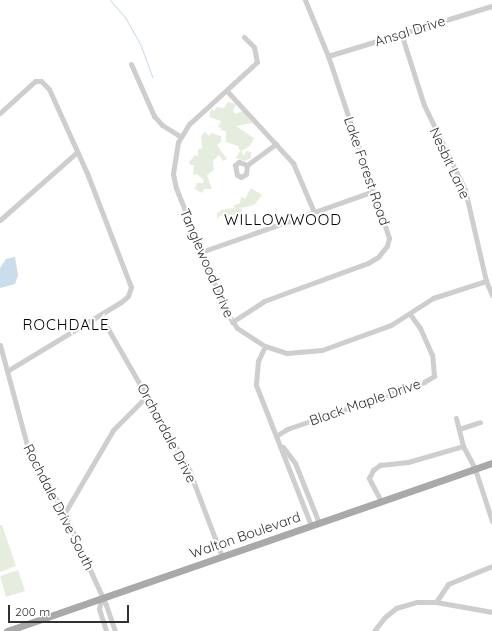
<!DOCTYPE html>
<html>
<head>
<meta charset="utf-8">
<style>
  body { margin:0 }
  #map { position:relative; width:492px; height:631px; overflow:hidden; background:#fff; font-family:Quicksand,sans-serif }
  div>[style] { position:absolute }
  .green>* { inset:0; background:#e5eddf }
  .water>* { inset:0; background:#cbdced }
  .stream>* { height:1px; margin:-0.5px; padding:0 0.5px; transform-origin:0.5px; border-radius:0.5px; background:#cbdced }
  .minor>* { height:5px; margin:-2.5px; padding:0 2.5px; transform-origin:2.5px; border-radius:2.5px; background:#cecece }
  .major>* { height:7px; margin:-3.5px; padding:0 3.5px; transform-origin:3.5px; border-radius:3.5px; background:#a9a9a9 }
  span { translate:-50% -50%; white-space:nowrap; text-align:center; line-height:1.15; -webkit-text-stroke:4px #fff; paint-order:stroke }
  .street-label { font-size:14px; color:#313131 }
  .neighbourhood-label { font-size:15px; color:#000; letter-spacing:1px }
  .scale { position:absolute; left:8px; top:605px; width:121px; height:18px; box-sizing:border-box; border:2px solid #313131; border-top:0; padding-left:5px; font-size:12px; line-height:14px; white-space:nowrap; color:#313131; -webkit-text-stroke:3px #fff; paint-order:stroke }
</style>
</head>
<body>
<div id="map">
  <div class="green">
    <div style="clip-path:polygon(228px 102px,236px 104px,233px 111px,236px 114px,242px 111px,253px 123px,236px 126px,254px 138px,250px 146px,241px 151px,244px 156px,246px 151px,251px 152px,251px 158px,245px 161px,236px 158px,240px 151px,238px 146px,226px 142px,226px 131px,220px 130px,222px 128px,218px 127px,221px 121px,209px 117px,211px 109px,215px 111px,216px 107px,224px 108px)"></div>
    <div style="clip-path:polygon(205px 132px,209px 136px,211px 133px,221px 136px,221px 142px,217px 145px,227px 159px,223px 161px,219px 155px,213px 161px,214px 170px,207px 175px,212px 189px,204px 189px,202px 193px,195px 189px,197px 183px,203px 183px,204px 180px,197px 174px,193px 175px,194px 165px,190px 165px,189px 162px,195px 155px,198px 156px,198px 150px,202px 148px,201px 136px)"></div>
    <div style="clip-path:polygon(251px 188px,262px 195px,254px 205px,241px 208px,242px 212px,237px 218px,233px 216px,229px 221px,221px 215px,217px 219px,217px 213px,222px 210px,235px 208px,233px 206px,240px 203px,241px 197px,245px 199px)"></div>
    <div style="clip-path:polygon(0 525px,2px 525px,16px 566px,0 572px)"></div>
    <div style="clip-path:polygon(18px 570px,25px 591px,6px 597px,0 576px)"></div>
  </div>
  <div class="water">
    <div style="clip-path:polygon(15px 257px,18px 275px,15px 284px,0 288px,0 268px,6px 259px)"></div>
  </div>
  <div class="stream">
    <div style="left:110px;top:0;width:23px;rotate:49deg"></div>
    <div style="left:125px;top:17px;width:33px;rotate:61deg"></div>
    <div style="left:141px;top:46px;width:33px;rotate:70deg"></div>
  </div>
  <div class="minor">
    <div style="left:401px;top:33px;width:76px;rotate:72.3deg"></div>
    <div style="left:424px;top:105px;width:94px;rotate:64.2deg"></div>
    <div style="left:465px;top:190px;width:93px;rotate:77deg"></div>
    <div style="left:486px;top:281px;width:15px;rotate:67deg"></div>
    <div style="left:244px;top:37px;width:14px;rotate:45deg"></div>
    <div style="left:254px;top:47px;width:15px;rotate:79deg"></div>
    <div style="left:257px;top:62px;width:92px;rotate:137.6deg"></div>
    <div style="left:189px;top:124px;width:21px;rotate:121deg"></div>
    <div style="left:178px;top:142px;width:32px;rotate:99deg"></div>
    <div style="left:173px;top:174px;width:14px;rotate:78deg"></div>
    <div style="left:176px;top:188px;width:134px;rotate:68deg"></div>
    <div style="left:226px;top:312px;width:19px;rotate:55deg"></div>
    <div style="left:237px;top:328px;width:33px;rotate:33deg"></div>
    <div style="left:265px;top:346px;width:23px;rotate:18deg"></div>
    <div style="left:287px;top:353px;width:35px;rotate:-5deg"></div>
    <div style="left:322px;top:350px;width:73px;rotate:-19.9deg"></div>
    <div style="left:391px;top:325px;width:50px;rotate:-32.7deg"></div>
    <div style="left:433px;top:298px;width:56px;rotate:-17.8deg"></div>
    <div style="left:328px;top:56px;width:171px;rotate:-17deg"></div>
    <div style="left:131px;top:64px;width:57px;rotate:66.1deg"></div>
    <div style="left:154px;top:116px;width:12px;rotate:48deg"></div>
    <div style="left:162px;top:125px;width:22px;rotate:32deg"></div>
    <div style="left:227px;top:91px;width:98px;rotate:47.5deg"></div>
    <div style="left:293px;top:163px;width:53px;rotate:66.8deg"></div>
    <div style="left:0;top:113px;width:47px;rotate:-42.4deg"></div>
    <div style="left:35px;top:81px;width:6px"></div>
    <div style="left:41px;top:81px;width:11px;rotate:45deg"></div>
    <div style="left:49px;top:89px;width:92px;rotate:65.7deg"></div>
    <div style="left:87px;top:173px;width:122px;rotate:68.9deg"></div>
    <div style="left:131px;top:287px;width:9px;rotate:108deg"></div>
    <div style="left:128px;top:296px;width:9px;rotate:139deg"></div>
    <div style="left:121px;top:302px;width:133px;rotate:148.8deg"></div>
    <div style="left:247px;top:165px;width:9px;rotate:-159deg"></div>
    <div style="left:239px;top:162px;width:5px;rotate:143deg"></div>
    <div style="left:235px;top:165px;width:10px;rotate:79deg"></div>
    <div style="left:237px;top:175px;width:4px;rotate:27deg"></div>
    <div style="left:241px;top:177px;width:6px;rotate:-31deg"></div>
    <div style="left:246px;top:174px;width:9px;rotate:-84deg"></div>
    <div style="left:247px;top:165px;width:36px;rotate:-36deg"></div>
    <div style="left:0;top:220px;width:103px;rotate:-41.4deg"></div>
    <div style="left:201px;top:252px;width:183px;rotate:-19.4deg"></div>
    <div style="left:100px;top:315px;width:179px;rotate:60.1deg"></div>
    <div style="left:189px;top:470px;width:93px;rotate:69.2deg"></div>
    <div style="left:232px;top:322px;width:38px;rotate:-33deg"></div>
    <div style="left:264px;top:301px;width:111px;rotate:-20.1deg"></div>
    <div style="left:368px;top:263px;width:12px;rotate:-31deg"></div>
    <div style="left:378px;top:257px;width:14px;rotate:-51deg"></div>
    <div style="left:387px;top:246px;width:8px;rotate:-76deg"></div>
    <div style="left:389px;top:238px;width:192px;rotate:-108.5deg"></div>
    <div style="left:328px;top:56px;width:61px;rotate:-112.3deg"></div>
    <div style="left:0;top:345px;width:104px;rotate:74.9deg"></div>
    <div style="left:27px;top:445px;width:84px;rotate:61.6deg"></div>
    <div style="left:67px;top:519px;width:94px;rotate:65.6deg"></div>
    <div style="left:106px;top:605px;width:28px;rotate:71deg"></div>
    <div style="left:265px;top:346px;width:17px;rotate:115deg"></div>
    <div style="left:258px;top:361px;width:24px;rotate:95deg"></div>
    <div style="left:256px;top:385px;width:150px;rotate:68.6deg"></div>
    <div style="left:456px;top:418px;width:29px;rotate:76deg"></div>
    <div style="left:459px;top:429px;width:22px;rotate:-18deg"></div>
    <div style="left:276px;top:436px;width:13px;rotate:-32deg"></div>
    <div style="left:287px;top:429px;width:145px;rotate:-18.9deg"></div>
    <div style="left:424px;top:382px;width:12px;rotate:-31deg"></div>
    <div style="left:434px;top:376px;width:21px;rotate:-95deg"></div>
    <div style="left:432px;top:355px;width:30px;rotate:-114deg"></div>
    <div style="left:420px;top:328px;width:17px;rotate:-126deg"></div>
    <div style="left:283px;top:447px;width:20px;rotate:53deg"></div>
    <div style="left:295px;top:463px;width:65px;rotate:68.2deg"></div>
    <div style="left:381px;top:501px;width:26px;rotate:-118deg"></div>
    <div style="left:369px;top:478px;width:9px;rotate:-63deg"></div>
    <div style="left:373px;top:470px;width:9px;rotate:-36deg"></div>
    <div style="left:380px;top:465px;width:28px;rotate:-6deg"></div>
    <div style="left:408px;top:462px;width:57px;rotate:-16.2deg"></div>
    <div style="left:463px;top:446px;width:26px;rotate:62deg"></div>
    <div style="left:475px;top:469px;width:55px;rotate:71.9deg"></div>
    <div style="left:64px;top:514px;width:97px;rotate:-59.7deg"></div>
    <div style="left:113px;top:430px;width:49px;rotate:-45deg"></div>
    <div style="left:101px;top:599px;width:10px;rotate:101deg"></div>
    <div style="left:99px;top:609px;width:23px;rotate:72deg"></div>
    <div style="left:436px;top:602px;width:57px;rotate:10.1deg"></div>
    <div style="left:374px;top:631px;width:18px;rotate:-52deg"></div>
    <div style="left:385px;top:617px;width:14px;rotate:-39deg"></div>
    <div style="left:396px;top:608px;width:22px;rotate:-16deg"></div>
    <div style="left:417px;top:602px;width:19px"></div>
    <div style="left:436px;top:602px;width:22px;rotate:-56deg"></div>
    <div style="left:448px;top:584px;width:48px;rotate:-22.2deg"></div>
  </div>
  <div class="major">
    <div style="left:7px;top:631px;width:513px;rotate:-19.11deg"></div>
  </div>
  <div class="street-label">
    <span style="left:410px;top:31px;rotate:-17deg">Ansal Drive</span>
    <span style="left:450px;top:163px;rotate:65deg">Nesbit Lane</span>
    <span style="left:367px;top:171px;rotate:71deg">Lake Forest Road</span>
    <span style="left:207px;top:263px;rotate:67deg">Tanglewood Drive</span>
    <span style="left:365px;top:402px;rotate:-19deg">Black Maple Drive</span>
    <span style="left:167px;top:433px;rotate:62deg">Orchardale Drive</span>
    <span style="left:59px;top:507px;rotate:63deg">Rochdale Drive South</span>
    <span style="left:245px;top:535px;rotate:-19deg">Walton Boulevard</span>
  </div>
  <div class="neighbourhood-label">
    <span style="left:283px;top:220px">WILLOWWOOD</span>
    <span style="left:66px;top:325px">ROCHDALE</span>
  </div>
  <div class="scale">200 m</div>
</div>
</body>
</html>
